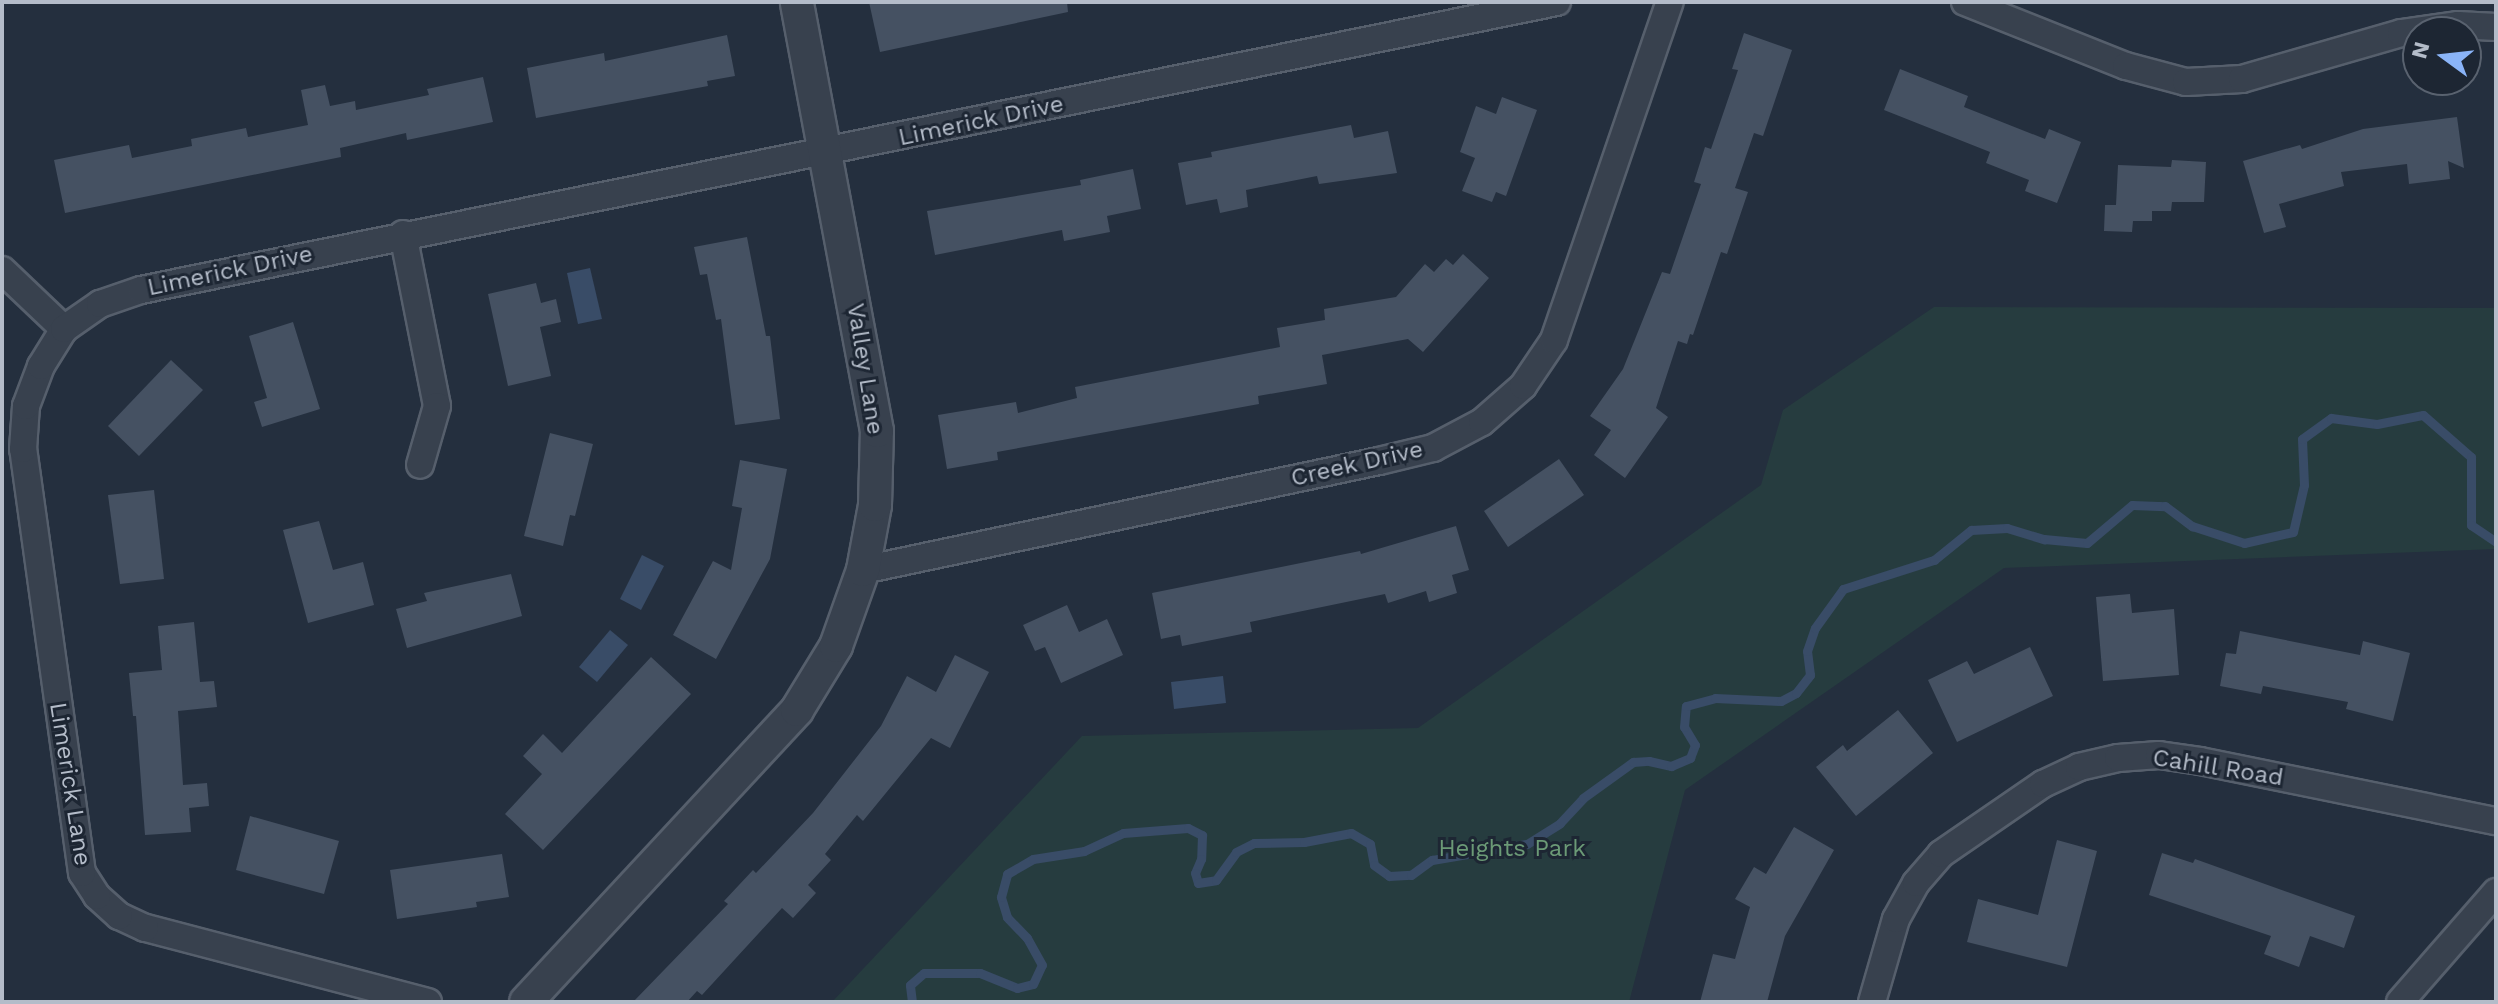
<!DOCTYPE html>
<html>
<head>
<meta charset="utf-8">
<style>
  body { margin:0 }
  #map { position:relative; width:2498px; height:1004px; overflow:hidden; background:#242f3e; font-family:"Work Sans",sans-serif }
  div>[style] { position:absolute }
  .green>* { inset:0; background:#263c3f }
  .water>* { inset:0; background:#394c67 }
  .stream>* { height:9px; margin:-4.5px; padding:0 4.5px; transform-origin:4.5px; border-radius:4.5px; background:#394c67 }
  .building>* { inset:0; background:#455162 }
  .roads { filter:drop-shadow(2px 0 #565f6c) drop-shadow(-2px 0 #565f6c) drop-shadow(0 2px #565f6c) drop-shadow(0 -2px #565f6c) }
  .minor>* { height:26px; margin:-13px; padding:0 13px; transform-origin:13px; border-radius:13px; background:#38414e }
  .tertiary>* { height:32px; margin:-16px; padding:0 16px; transform-origin:16px; border-radius:16px; background:#38414e }
  span { translate:-50% -50%; white-space:nowrap; text-align:center; line-height:1.15; -webkit-text-stroke:6px #1d2633; paint-order:stroke }
  .street-label { font-size:24px; color:#b4bcc9 }
  .park-label { font-size:24px; color:#6b9a76 }
  .frame { position:absolute; inset:0; border:4px solid #b4bcc9; pointer-events:none }
  .north { position:absolute; left:2402px; top:16px; width:80px; height:80px; box-sizing:border-box; background:#1d2633; border:2px solid #59626f; border-radius:50%; rotate:285deg; font-size:22px; font-weight:700; line-height:32px; text-align:center; color:#b4bcc9 }
  .north::after { content:''; display:block; margin:auto; width:28px; height:36px; background:#8ab4f8; clip-path:polygon(50% 0,100% 100%,50% 72%,0 100%) }
</style>
</head>
<body>
<div id="map">
  <div class="green">
    <div style="clip-path:polygon(1934px 307px,2496px 308px,2496px 549px,2004px 568px,1685px 790px,1629px 1002px,832px 1002px,1082px 736px,1418px 728px,1761px 485px,1783px 410px)"></div>
  </div>
  <div class="water">
    <div style="clip-path:polygon(590px 268px,602px 319px,578px 324px,567px 273px)"></div>
    <div style="clip-path:polygon(642px 555px,664px 566px,641px 610px,620px 599px)"></div>
    <div style="clip-path:polygon(610px 630px,628px 645px,597px 682px,579px 667px)"></div>
    <div style="clip-path:polygon(1223px 676px,1226px 703px,1174px 709px,1171px 682px)"></div>
  </div>
  <div class="stream">
    <div style="left:912px;top:1002px;width:17px;rotate:-97deg"></div>
    <div style="left:910px;top:985px;width:18px;rotate:-41deg"></div>
    <div style="left:924px;top:973px;width:56px"></div>
    <div style="left:980px;top:973px;width:40px;rotate:22deg"></div>
    <div style="left:1017px;top:988px;width:16px;rotate:-14deg"></div>
    <div style="left:1033px;top:984px;width:21px;rotate:-65deg"></div>
    <div style="left:1042px;top:965px;width:31px;rotate:-119deg"></div>
    <div style="left:1027px;top:938px;width:29px;rotate:-134deg"></div>
    <div style="left:1007px;top:917px;width:21px;rotate:-107deg"></div>
    <div style="left:1001px;top:897px;width:24px;rotate:-75deg"></div>
    <div style="left:1007px;top:874px;width:30px;rotate:-30deg"></div>
    <div style="left:1033px;top:859px;width:52px;rotate:-8.9deg"></div>
    <div style="left:1084px;top:851px;width:43px;rotate:-24.8deg"></div>
    <div style="left:1123px;top:833px;width:65px;rotate:-4.4deg"></div>
    <div style="left:1188px;top:828px;width:16px;rotate:27deg"></div>
    <div style="left:1202px;top:835px;width:24px;rotate:92deg"></div>
    <div style="left:1201px;top:859px;width:15px;rotate:113deg"></div>
    <div style="left:1195px;top:873px;width:10px;rotate:73deg"></div>
    <div style="left:1198px;top:883px;width:18px;rotate:-9deg"></div>
    <div style="left:1216px;top:880px;width:34px;rotate:-54deg"></div>
    <div style="left:1236px;top:852px;width:20px;rotate:-27deg"></div>
    <div style="left:1254px;top:843px;width:50px;rotate:-1.1deg"></div>
    <div style="left:1304px;top:842px;width:48px;rotate:-10.8deg"></div>
    <div style="left:1351px;top:833px;width:22px;rotate:30deg"></div>
    <div style="left:1370px;top:844px;width:21px;rotate:79deg"></div>
    <div style="left:1374px;top:865px;width:19px;rotate:36deg"></div>
    <div style="left:1389px;top:876px;width:22px;rotate:-3deg"></div>
    <div style="left:1411px;top:875px;width:26px;rotate:-36deg"></div>
    <div style="left:1432px;top:860px;width:96px;rotate:-9.6deg"></div>
    <div style="left:1527px;top:844px;width:39px;rotate:-32deg"></div>
    <div style="left:1560px;top:823px;width:34px;rotate:-47deg"></div>
    <div style="left:1583px;top:798px;width:62px;rotate:-35.8deg"></div>
    <div style="left:1633px;top:762px;width:16px;rotate:-4deg"></div>
    <div style="left:1649px;top:761px;width:23px;rotate:13deg"></div>
    <div style="left:1671px;top:766px;width:21px;rotate:-23deg"></div>
    <div style="left:1690px;top:758px;width:14px;rotate:-69deg"></div>
    <div style="left:1695px;top:745px;width:21px;rotate:-121deg"></div>
    <div style="left:1684px;top:727px;width:21px;rotate:-85deg"></div>
    <div style="left:1686px;top:706px;width:30px;rotate:-15deg"></div>
    <div style="left:1715px;top:698px;width:66px;rotate:2.6deg"></div>
    <div style="left:1781px;top:701px;width:17px;rotate:-28deg"></div>
    <div style="left:1796px;top:693px;width:23px;rotate:-52deg"></div>
    <div style="left:1810px;top:675px;width:24px;rotate:-97deg"></div>
    <div style="left:1807px;top:651px;width:24px;rotate:-71deg"></div>
    <div style="left:1815px;top:628px;width:48px;rotate:-54.3deg"></div>
    <div style="left:1843px;top:589px;width:96px;rotate:-17.7deg"></div>
    <div style="left:1934px;top:560px;width:48px;rotate:-39deg"></div>
    <div style="left:1971px;top:530px;width:36px;rotate:-3deg"></div>
    <div style="left:2007px;top:528px;width:39px;rotate:17deg"></div>
    <div style="left:2044px;top:539px;width:43px;rotate:5.3deg"></div>
    <div style="left:2087px;top:543px;width:59px;rotate:-40.2deg"></div>
    <div style="left:2132px;top:505px;width:33px;rotate:2deg"></div>
    <div style="left:2165px;top:506px;width:34px;rotate:37deg"></div>
    <div style="left:2192px;top:526px;width:55px;rotate:18.1deg"></div>
    <div style="left:2244px;top:543px;width:50px;rotate:-12.7deg"></div>
    <div style="left:2293px;top:532px;width:48px;rotate:-76.8deg"></div>
    <div style="left:2304px;top:485px;width:46px;rotate:-92.5deg"></div>
    <div style="left:2302px;top:439px;width:36px;rotate:-36deg"></div>
    <div style="left:2331px;top:418px;width:46px;rotate:7.4deg"></div>
    <div style="left:2377px;top:424px;width:47px;rotate:-11.1deg"></div>
    <div style="left:2423px;top:415px;width:64px;rotate:41.2deg"></div>
    <div style="left:2471px;top:457px;width:68px;rotate:90deg"></div>
    <div style="left:2471px;top:525px;width:30px;rotate:34deg"></div>
  </div>
  <div class="building">
    <div style="clip-path:polygon(869px 2px,1067px 2px,1068px 12px,880px 52px)"></div>
    <div style="clip-path:polygon(1744px 33px,1792px 50px,1763px 136px,1754px 133px,1735px 188px,1748px 192px,1727px 254px,1721px 252px,1693px 335px,1690px 334px,1687px 344px,1678px 341px,1656px 408px,1668px 417px,1625px 478px,1594px 455px,1611px 430px,1590px 416px,1623px 369px,1662px 272px,1670px 274px,1701px 184px,1694px 182px,1705px 147px,1711px 149px,1738px 70px,1732px 69px)"></div>
    <div style="clip-path:polygon(727px 35px,735px 76px,707px 81px,708px 86px,536px 118px,527px 68px,604px 53px,605px 61px)"></div>
    <div style="clip-path:polygon(1900px 69px,1968px 96px,1964px 107px,2045px 139px,2049px 129px,2081px 142px,2057px 203px,2025px 191px,2029px 180px,1986px 163px,1990px 152px,1884px 110px)"></div>
    <div style="clip-path:polygon(483px 77px,493px 122px,407px 140px,406px 133px,340px 148px,341px 157px,65px 213px,54px 160px,129px 145px,132px 158px,192px 146px,191px 139px,246px 128px,248px 137px,308px 125px,301px 90px,325px 85px,330px 106px,355px 101px,356px 110px,429px 95px,427px 89px)"></div>
    <div style="clip-path:polygon(1502px 97px,1537px 110px,1506px 196px,1496px 192px,1492px 202px,1462px 191px,1475px 158px,1460px 152px,1476px 106px,1496px 114px)"></div>
    <div style="clip-path:polygon(2457px 117px,2464px 168px,2448px 161px,2450px 179px,2409px 184px,2407px 164px,2341px 172px,2344px 186px,2279px 204px,2286px 227px,2264px 233px,2243px 161px,2300px 145px,2302px 149px,2363px 129px)"></div>
    <div style="clip-path:polygon(1351px 125px,1354px 138px,1388px 131px,1397px 173px,1319px 184px,1317px 176px,1246px 190px,1248px 207px,1220px 213px,1217px 199px,1186px 205px,1178px 163px,1212px 157px,1211px 152px)"></div>
    <div style="clip-path:polygon(2172px 160px,2206px 162px,2204px 202px,2172px 202px,2171px 211px,2152px 211px,2152px 221px,2133px 221px,2132px 232px,2104px 231px,2105px 205px,2116px 205px,2118px 165px,2171px 167px)"></div>
    <div style="clip-path:polygon(1133px 169px,1141px 209px,1107px 216px,1110px 232px,1064px 241px,1062px 230px,935px 255px,927px 211px,1081px 185px,1080px 180px)"></div>
    <div style="clip-path:polygon(747px 237px,766px 336px,770px 336px,780px 419px,735px 425px,721px 319px,716px 320px,707px 274px,700px 275px,694px 247px)"></div>
    <div style="clip-path:polygon(1463px 254px,1489px 278px,1423px 352px,1408px 339px,1322px 355px,1327px 384px,1258px 396px,1259px 404px,997px 452px,998px 460px,947px 469px,938px 415px,1016px 402px,1018px 413px,1077px 398px,1075px 387px,1280px 347px,1277px 328px,1325px 320px,1324px 309px,1396px 297px,1425px 264px,1434px 272px,1446px 259px,1453px 265px)"></div>
    <div style="clip-path:polygon(536px 283px,541px 303px,556px 299px,561px 322px,540px 327px,551px 376px,508px 386px,488px 294px)"></div>
    <div style="clip-path:polygon(293px 322px,320px 409px,262px 427px,254px 402px,267px 398px,249px 336px)"></div>
    <div style="clip-path:polygon(171px 360px,203px 390px,139px 456px,108px 426px)"></div>
    <div style="clip-path:polygon(550px 433px,593px 444px,575px 516px,570px 515px,563px 546px,524px 536px)"></div>
    <div style="clip-path:polygon(1559px 459px,1584px 495px,1508px 547px,1484px 511px)"></div>
    <div style="clip-path:polygon(740px 460px,787px 469px,770px 559px,716px 659px,673px 635px,713px 561px,731px 570px,742px 508px,732px 506px)"></div>
    <div style="clip-path:polygon(154px 490px,164px 579px,120px 584px,108px 495px)"></div>
    <div style="clip-path:polygon(319px 521px,333px 570px,363px 562px,374px 605px,308px 623px,283px 530px)"></div>
    <div style="clip-path:polygon(1456px 526px,1469px 570px,1452px 575px,1457px 593px,1429px 602px,1426px 591px,1388px 603px,1385px 594px,1250px 622px,1252px 632px,1182px 646px,1180px 635px,1161px 639px,1152px 593px,1360px 551px,1361px 554px)"></div>
    <div style="clip-path:polygon(511px 574px,522px 616px,407px 648px,396px 609px,427px 601px,424px 593px)"></div>
    <div style="clip-path:polygon(2130px 594px,2132px 613px,2174px 609px,2179px 675px,2103px 681px,2096px 597px)"></div>
    <div style="clip-path:polygon(1067px 605px,1079px 632px,1107px 619px,1123px 655px,1061px 683px,1045px 647px,1035px 651px,1023px 625px)"></div>
    <div style="clip-path:polygon(194px 622px,200px 682px,214px 681px,217px 707px,178px 711px,183px 785px,207px 783px,209px 806px,189px 808px,191px 832px,145px 835px,136px 716px,133px 716px,129px 673px,162px 670px,158px 626px)"></div>
    <div style="clip-path:polygon(2240px 631px,2360px 655px,2363px 641px,2410px 653px,2393px 721px,2346px 709px,2348px 702px,2263px 686px,2261px 694px,2220px 686px,2226px 653px,2236px 654px)"></div>
    <div style="clip-path:polygon(2030px 647px,2053px 696px,1957px 742px,1928px 680px,1967px 661px,1974px 674px)"></div>
    <div style="clip-path:polygon(955px 655px,989px 672px,950px 748px,931px 738px,863px 821px,857px 815px,825px 854px,831px 860px,808px 885px,816px 893px,793px 918px,782px 908px,702px 995px,697px 991px,687px 1002px,633px 1002px,728px 904px,724px 901px,753px 870px,756px 873px,813px 813px,881px 726px,907px 676px,936px 692px)"></div>
    <div style="clip-path:polygon(651px 657px,691px 694px,543px 850px,505px 814px,542px 774px,523px 756px,543px 734px,562px 753px)"></div>
    <div style="clip-path:polygon(1898px 710px,1933px 753px,1856px 816px,1816px 767px,1843px 745px,1847px 751px)"></div>
    <div style="clip-path:polygon(250px 816px,339px 841px,324px 894px,236px 870px)"></div>
    <div style="clip-path:polygon(1794px 827px,1834px 850px,1785px 936px,1767px 1002px,1700px 1002px,1713px 954px,1735px 959px,1750px 907px,1735px 899px,1754px 867px,1766px 874px)"></div>
    <div style="clip-path:polygon(2057px 840px,2097px 851px,2067px 967px,1967px 942px,1978px 899px,2038px 915px)"></div>
    <div style="clip-path:polygon(2162px 853px,2193px 863px,2195px 859px,2355px 916px,2344px 948px,2310px 936px,2299px 967px,2264px 954px,2271px 936px,2149px 895px)"></div>
    <div style="clip-path:polygon(502px 854px,509px 897px,476px 902px,477px 907px,397px 919px,390px 870px)"></div>
  </div>
  <div class="roads">
    <div class="minor">
      <div style="left:1965px;top:2px;width:173px;rotate:21.7deg"></div>
      <div style="left:2126px;top:66px;width:62px;rotate:14.9deg"></div>
      <div style="left:2186px;top:82px;width:56px;rotate:-3.1deg"></div>
      <div style="left:2242px;top:79px;width:166px;rotate:-16.1deg"></div>
      <div style="left:2401px;top:33px;width:58px;rotate:-8deg"></div>
      <div style="left:2458px;top:25px;width:38px;rotate:3deg"></div>
      <div style="left:403px;top:234px;width:175px;rotate:78.8deg"></div>
      <div style="left:437px;top:406px;width:61px;rotate:106.1deg"></div>
      <div style="left:2px;top:270px;width:86px;rotate:43.6deg"></div>
      <div style="left:863px;top:570px;width:527px;rotate:-11.93deg"></div>
      <div style="left:1379px;top:461px;width:56px;rotate:-13.5deg"></div>
      <div style="left:1433px;top:448px;width:55px;rotate:-28deg"></div>
      <div style="left:1482px;top:422px;width:55px;rotate:-41.3deg"></div>
      <div style="left:1523px;top:386px;width:55px;rotate:-56deg"></div>
      <div style="left:1554px;top:340px;width:357px;rotate:-71.1deg"></div>
      <div style="left:428px;top:1002px;width:293px;rotate:-165.3deg"></div>
      <div style="left:145px;top:928px;width:29px;rotate:-155deg"></div>
      <div style="left:119px;top:916px;width:30px;rotate:-138deg"></div>
      <div style="left:97px;top:896px;width:27px;rotate:-123deg"></div>
      <div style="left:82px;top:873px;width:428px;rotate:-97.9deg"></div>
      <div style="left:23px;top:449px;width:43px;rotate:-86deg"></div>
      <div style="left:26px;top:406px;width:43px;rotate:-69.4deg"></div>
      <div style="left:41px;top:366px;width:44px;rotate:-58.1deg"></div>
      <div style="left:64px;top:329px;width:44px;rotate:-34.8deg"></div>
      <div style="left:100px;top:304px;width:43px;rotate:-18.9deg"></div>
      <div style="left:141px;top:290px;width:1445px;rotate:-11.5deg"></div>
      <div style="left:1872px;top:1002px;width:86px;rotate:-73.9deg"></div>
      <div style="left:1896px;top:919px;width:41px;rotate:-60.9deg"></div>
      <div style="left:1916px;top:883px;width:38px;rotate:-49deg"></div>
      <div style="left:1941px;top:854px;width:124px;rotate:-34.5deg"></div>
      <div style="left:2043px;top:784px;width:40px;rotate:-25deg"></div>
      <div style="left:2079px;top:767px;width:40px;rotate:-13deg"></div>
      <div style="left:2118px;top:758px;width:41px;rotate:-4.2deg"></div>
      <div style="left:2159px;top:755px;width:41px;rotate:8.3deg"></div>
      <div style="left:2200px;top:761px;width:302px;rotate:11.5deg"></div>
      <div style="left:2400px;top:1002px;width:146px;rotate:-48.9deg"></div>
    </div>
    <div class="tertiary">
      <div style="left:526px;top:1002px;width:398px;rotate:-47.1deg"></div>
      <div style="left:797px;top:710px;width:75px;rotate:-58.6deg"></div>
      <div style="left:836px;top:646px;width:81px;rotate:-70.4deg"></div>
      <div style="left:863px;top:570px;width:66px;rotate:-79.5deg"></div>
      <div style="left:875px;top:505px;width:74px;rotate:-88.5deg"></div>
      <div style="left:877px;top:431px;width:436px;rotate:-100.6deg"></div>
    </div>
  </div>
  <div class="street-label">
    <span style="left:981px;top:121px;rotate:-12deg">Limerick Drive</span>
    <span style="left:230px;top:271px;rotate:-12deg">Limerick Drive</span>
    <span style="left:865px;top:369px;rotate:81deg">Valley Lane</span>
    <span style="left:1357px;top:464px;rotate:-13deg">Creek Drive</span>
    <span style="left:2218px;top:768px;rotate:9deg">Cahill Road</span>
    <span style="left:70px;top:784px;rotate:81deg">Limerick Lane</span>
  </div>
  <div class="park-label">
    <span style="left:1512px;top:849px">Heights Park</span>
  </div>
  <div class="frame"></div>
  <div class="north">N</div>
</div>
</body>
</html>
